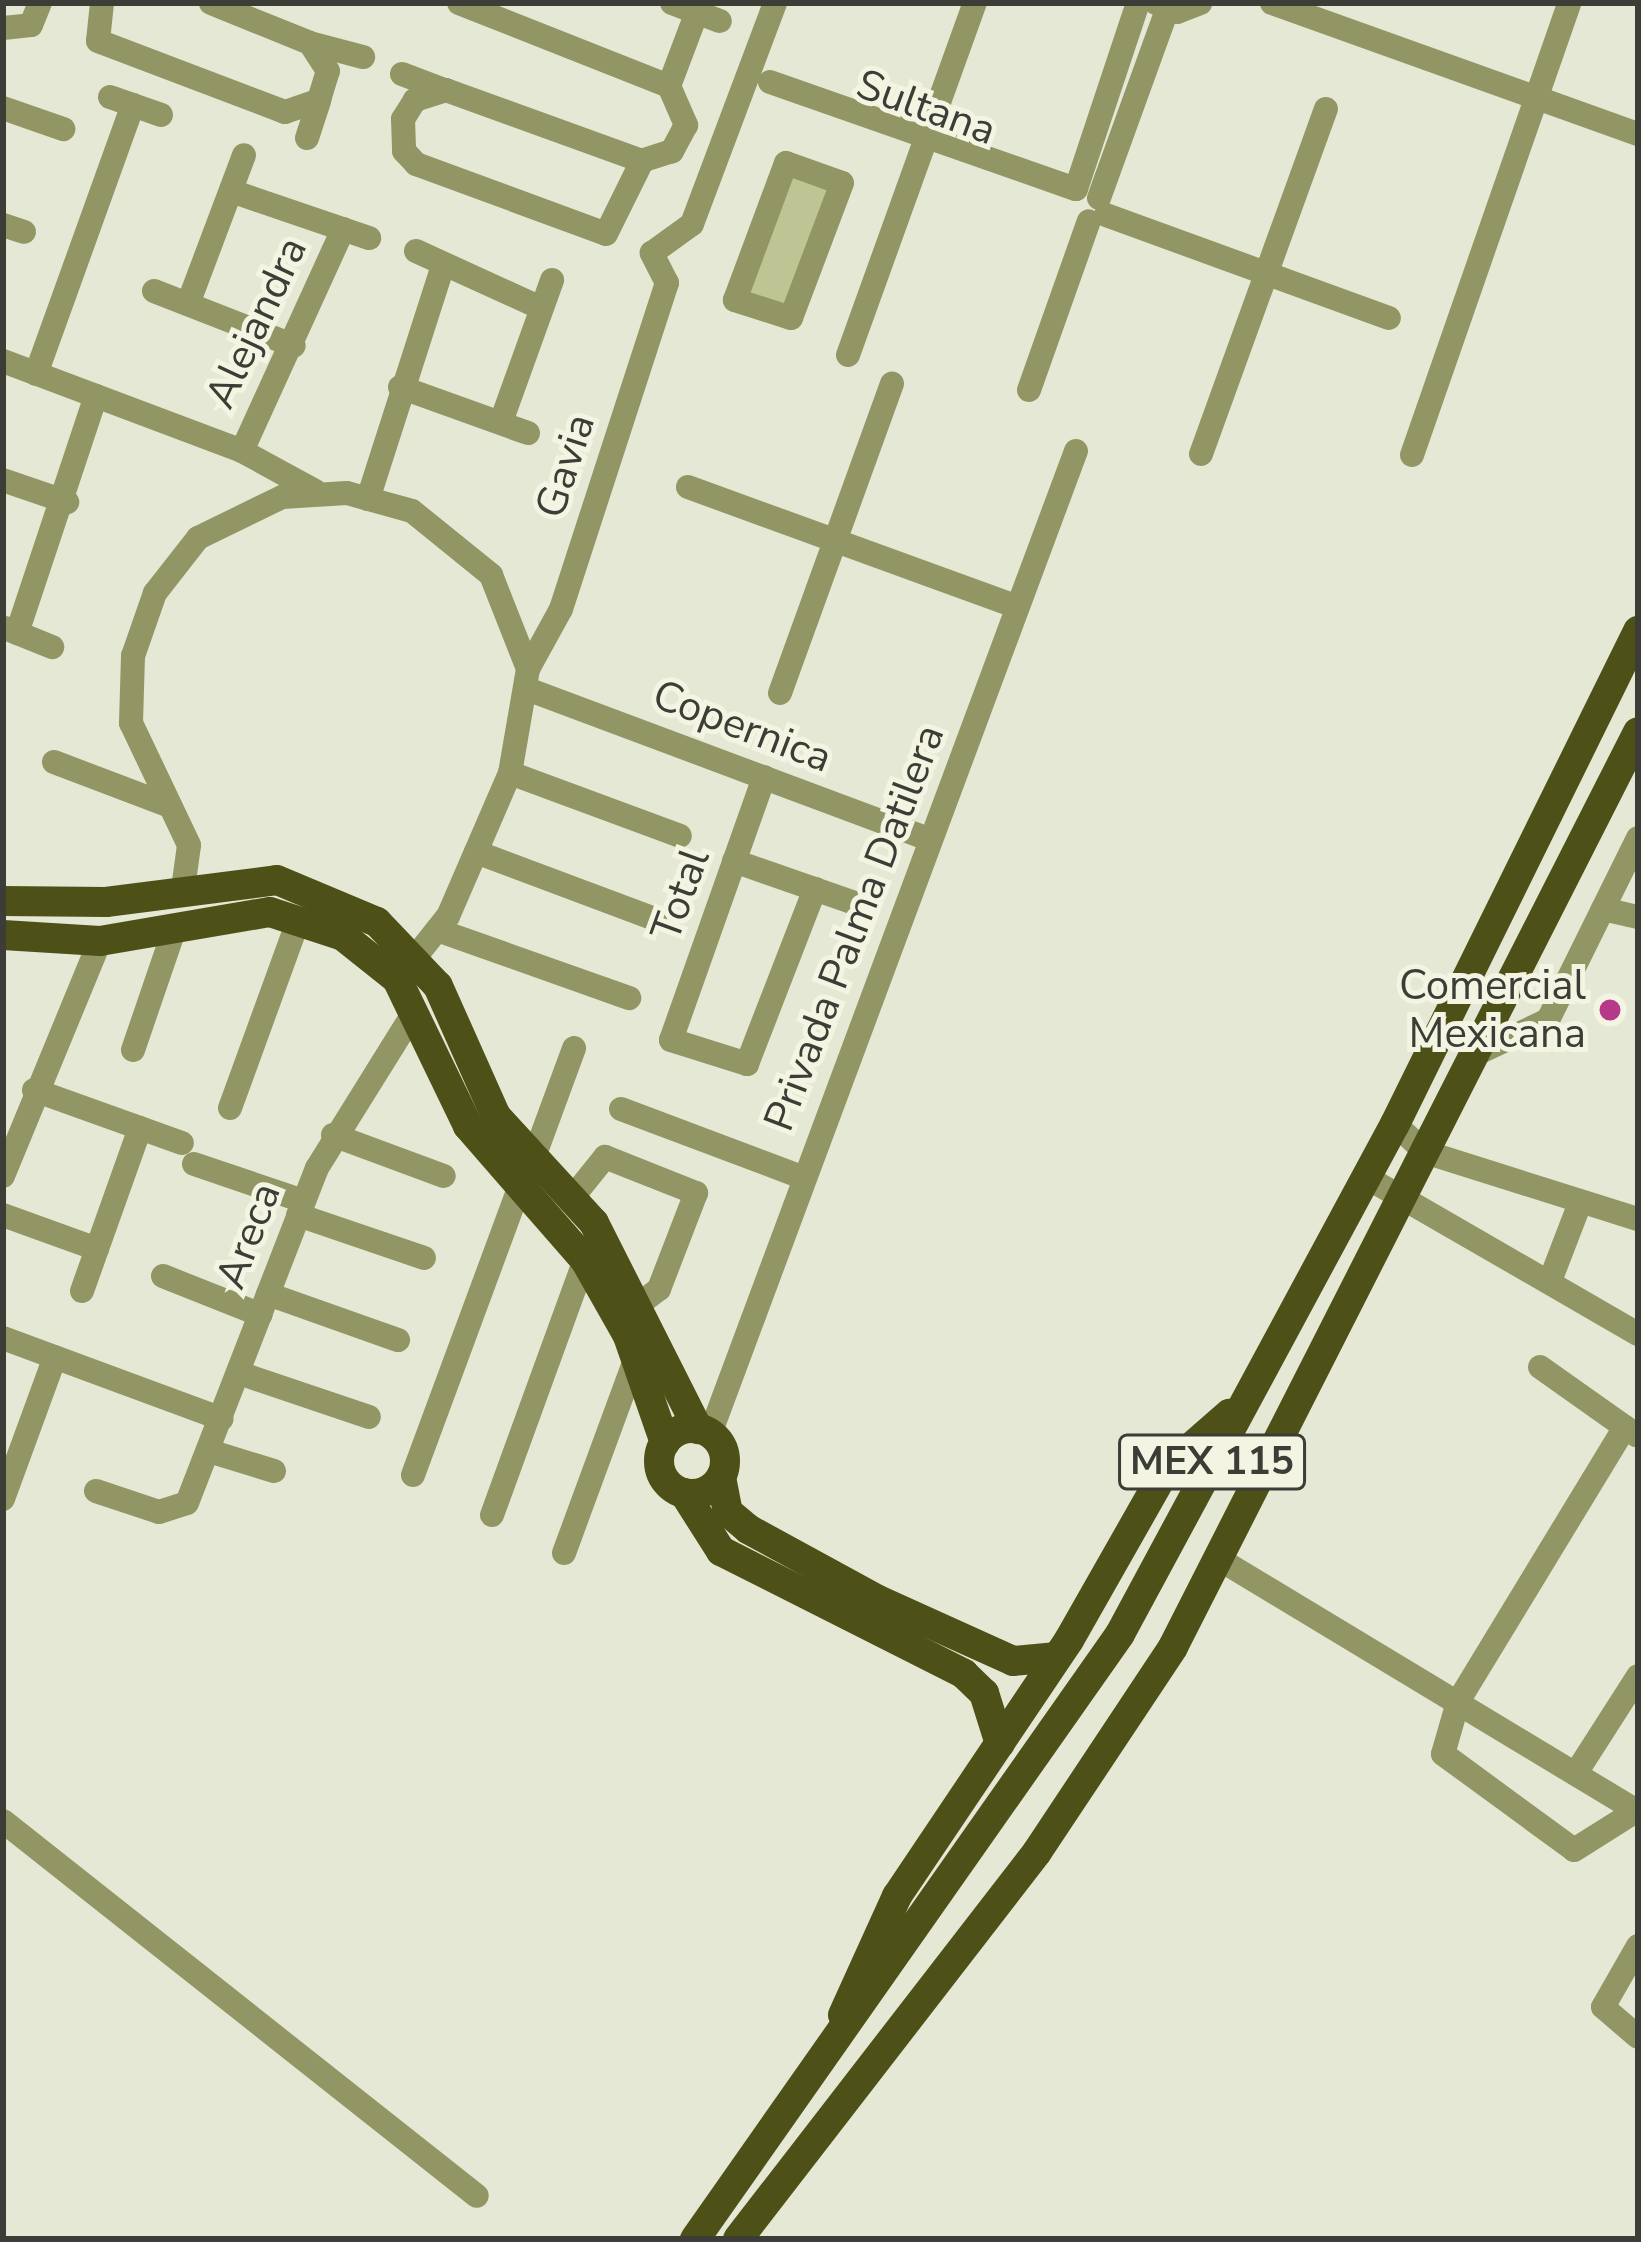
<!DOCTYPE html>
<html>
<head>
<meta charset="utf-8">
<style>
  body { margin:0 }
  #map { position:relative; width:1641px; height:2242px; overflow:hidden; background:#e5e8d4; font-family:"Nunito Sans",sans-serif }
  div>[style] { position:absolute }
  .green>* { inset:0; background:#bec493 }
  .minor>* { height:24px; margin:-12px; padding:0 12px; transform-origin:12px; border-radius:12px; background:#919664 }
  .major>* { height:30px; margin:-15px; padding:0 15px; transform-origin:15px; border-radius:15px; background:#4d5117 }
  .major>.ring { margin:-15px; padding:0; box-sizing:content-box; background:none; border:30px solid #4d5117; border-radius:50% }
  .dots>* { width:33px; height:33px; translate:-50% -50%; box-sizing:border-box; border:6px solid #f3f5e2; border-radius:50% }
  span { translate:-50% -50%; white-space:nowrap; text-align:center; line-height:1.15; -webkit-text-stroke:10px #f3f5e2; paint-order:stroke }
  .shield-label span { padding:3px 9px; background:#f3f5e2; border:3px solid; border-radius:9px; -webkit-text-stroke-width:0 }
  .shield-label { font-size:39px; color:#3c3d36; font-weight:700 }
  .street-label { font-size:42px; color:#3c3d36 }
  .poi-label { font-size:42px; color:#3c3d36 }
  .right { translate:-100% -50%; text-align:right }
  .frame { position:absolute; inset:0; border:6px solid #3c3d36; pointer-events:none }
</style>
</head>
<body>
<div id="map">
  <div class="green">
    <div style="clip-path:polygon(782px 156px,848px 180px,794px 325px,728px 304px)"></div>
  </div>
  <div class="minor">
    <div style="left:102px;top:3px;width:38px;rotate:96deg"></div>
    <div style="left:98px;top:41px;width:200px;rotate:20.8deg"></div>
    <div style="left:285px;top:112px;width:36px;rotate:-19deg"></div>
    <div style="left:319px;top:100px;width:30px;rotate:-73deg"></div>
    <div style="left:328px;top:71px;width:33px;rotate:-123deg"></div>
    <div style="left:310px;top:43px;width:107px;rotate:-158deg"></div>
    <div style="left:459px;top:3px;width:226px;rotate:21.6deg"></div>
    <div style="left:669px;top:86px;width:43px;rotate:66.4deg"></div>
    <div style="left:686px;top:125px;width:30px;rotate:118deg"></div>
    <div style="left:672px;top:151px;width:32px;rotate:162deg"></div>
    <div style="left:642px;top:161px;width:208px;rotate:-160.1deg"></div>
    <div style="left:446px;top:90px;width:33px;rotate:162deg"></div>
    <div style="left:415px;top:100px;width:22px;rotate:122deg"></div>
    <div style="left:403px;top:119px;width:32px;rotate:88deg"></div>
    <div style="left:404px;top:151px;width:18px;rotate:47deg"></div>
    <div style="left:416px;top:164px;width:202px;rotate:20.2deg"></div>
    <div style="left:606px;top:234px;width:81px;rotate:-63.7deg"></div>
    <div style="left:672px;top:3px;width:51px;rotate:20.6deg"></div>
    <div style="left:1156px;top:3px;width:23px;rotate:23deg"></div>
    <div style="left:1177px;top:12px;width:25px;rotate:-21deg"></div>
    <div style="left:1272px;top:3px;width:389px;rotate:19.7deg"></div>
    <div style="left:3px;top:28px;width:28px;rotate:-6deg"></div>
    <div style="left:31px;top:25px;width:24px;rotate:-68deg"></div>
    <div style="left:310px;top:43px;width:55px;rotate:14.8deg"></div>
    <div style="left:402px;top:74px;width:45px;rotate:20.9deg"></div>
    <div style="left:770px;top:82px;width:324px;rotate:19.3deg"></div>
    <div style="left:1076px;top:189px;width:190px;rotate:-71.6deg"></div>
    <div style="left:669px;top:86px;width:79px;rotate:-69.3deg"></div>
    <div style="left:110px;top:97px;width:54px;rotate:19.4deg"></div>
    <div style="left:3px;top:108px;width:64px;rotate:19.3deg"></div>
    <div style="left:307px;top:138px;width:40px;rotate:-72deg"></div>
    <div style="left:786px;top:163px;width:59px;rotate:19.7deg"></div>
    <div style="left:842px;top:183px;width:144px;rotate:110.7deg"></div>
    <div style="left:791px;top:318px;width:59px;rotate:-162.2deg"></div>
    <div style="left:735px;top:300px;width:146px;rotate:-69.6deg"></div>
    <div style="left:231px;top:191px;width:146px;rotate:18.8deg"></div>
    <div style="left:1099px;top:198px;width:200px;rotate:-70.1deg"></div>
    <div style="left:1106px;top:215px;width:301px;rotate:20deg"></div>
    <div style="left:3px;top:225px;width:22px;rotate:18deg"></div>
    <div style="left:416px;top:251px;width:137px;rotate:24.5deg"></div>
    <div style="left:154px;top:291px;width:150px;rotate:21.4deg"></div>
    <div style="left:188px;top:304px;width:159px;rotate:-69.4deg"></div>
    <div style="left:848px;top:355px;width:374px;rotate:-70.2deg"></div>
    <div style="left:3px;top:361px;width:255px;rotate:20.6deg"></div>
    <div style="left:242px;top:451px;width:83px;rotate:28.7deg"></div>
    <div style="left:36px;top:374px;width:286px;rotate:-70.2deg"></div>
    <div style="left:400px;top:387px;width:136px;rotate:19.8deg"></div>
    <div style="left:1029px;top:390px;width:179px;rotate:-70.5deg"></div>
    <div style="left:501px;top:422px;width:151px;rotate:-70.2deg"></div>
    <div style="left:242px;top:451px;width:244px;rotate:-65.5deg"></div>
    <div style="left:1201px;top:454px;width:367px;rotate:-70.1deg"></div>
    <div style="left:1412px;top:455px;width:478px;rotate:-70.8deg"></div>
    <div style="left:3px;top:480px;width:68px;rotate:19deg"></div>
    <div style="left:688px;top:487px;width:350px;rotate:20deg"></div>
    <div style="left:368px;top:499px;width:238px;rotate:-72.2deg"></div>
    <div style="left:5px;top:628px;width:51px;rotate:22deg"></div>
    <div style="left:17px;top:633px;width:250px;rotate:-71.6deg"></div>
    <div style="left:528px;top:669px;width:68px;rotate:-61.2deg"></div>
    <div style="left:561px;top:609px;width:343px;rotate:-72deg"></div>
    <div style="left:667px;top:283px;width:34px;rotate:-117deg"></div>
    <div style="left:652px;top:253px;width:49px;rotate:-35.9deg"></div>
    <div style="left:692px;top:224px;width:236px;rotate:-69.4deg"></div>
    <div style="left:527px;top:689px;width:430px;rotate:20.5deg"></div>
    <div style="left:780px;top:693px;width:329px;rotate:-70.1deg"></div>
    <div style="left:54px;top:762px;width:124px;rotate:20.8deg"></div>
    <div style="left:510px;top:773px;width:181px;rotate:20.3deg"></div>
    <div style="left:476px;top:852px;width:191px;rotate:20.5deg"></div>
    <div style="left:734px;top:861px;width:125px;rotate:19.2deg"></div>
    <div style="left:183px;top:889px;width:44px;rotate:-82.2deg"></div>
    <div style="left:189px;top:845px;width:135px;rotate:-115.4deg"></div>
    <div style="left:131px;top:723px;width:67px;rotate:-88.3deg"></div>
    <div style="left:133px;top:656px;width:67px;rotate:-70.8deg"></div>
    <div style="left:155px;top:593px;width:70px;rotate:-52deg"></div>
    <div style="left:198px;top:538px;width:93px;rotate:-26deg"></div>
    <div style="left:282px;top:497px;width:65px;rotate:-3.5deg"></div>
    <div style="left:347px;top:493px;width:67px;rotate:15.5deg"></div>
    <div style="left:412px;top:511px;width:102px;rotate:39deg"></div>
    <div style="left:491px;top:575px;width:101px;rotate:68.5deg"></div>
    <div style="left:528px;top:669px;width:106px;rotate:99.8deg"></div>
    <div style="left:510px;top:773px;width:156px;rotate:113.4deg"></div>
    <div style="left:448px;top:916px;width:69px;rotate:128.5deg"></div>
    <div style="left:1603px;top:909px;width:36px;rotate:13deg"></div>
    <div style="left:437px;top:930px;width:204px;rotate:19.5deg"></div>
    <div style="left:671px;top:1040px;width:279px;rotate:-70.5deg"></div>
    <div style="left:671px;top:1040px;width:80px;rotate:17.5deg"></div>
    <div style="left:747px;top:1064px;width:188px;rotate:-68.8deg"></div>
    <div style="left:133px;top:1050px;width:130px;rotate:-71.1deg"></div>
    <div style="left:1474px;top:1055px;width:82px;rotate:-25.3deg"></div>
    <div style="left:1548px;top:1020px;width:203px;rotate:-63.7deg"></div>
    <div style="left:34px;top:1090px;width:157px;rotate:19.7deg"></div>
    <div style="left:230px;top:1108px;width:202px;rotate:-70deg"></div>
    <div style="left:621px;top:1109px;width:193px;rotate:20.6deg"></div>
    <div style="left:1395px;top:1124px;width:41px;rotate:43deg"></div>
    <div style="left:1425px;top:1152px;width:223px;rotate:17.5deg"></div>
    <div style="left:333px;top:1135px;width:118px;rotate:20.3deg"></div>
    <div style="left:534px;top:1157px;width:116px;rotate:-69.8deg"></div>
    <div style="left:194px;top:1164px;width:115px;rotate:18.7deg"></div>
    <div style="left:3px;top:1176px;width:254px;rotate:-67.6deg"></div>
    <div style="left:1366px;top:1177px;width:314px;rotate:30deg"></div>
    <div style="left:572px;top:1198px;width:53px;rotate:-51.2deg"></div>
    <div style="left:605px;top:1157px;width:98px;rotate:21.6deg"></div>
    <div style="left:696px;top:1193px;width:103px;rotate:111.1deg"></div>
    <div style="left:659px;top:1289px;width:21px;rotate:143deg"></div>
    <div style="left:3px;top:1215px;width:100px;rotate:19.9deg"></div>
    <div style="left:298px;top:1215px;width:133px;rotate:18.8deg"></div>
    <div style="left:163px;top:1276px;width:105px;rotate:21.7deg"></div>
    <div style="left:1550px;top:1281px;width:84px;rotate:-69deg"></div>
    <div style="left:82px;top:1291px;width:173px;rotate:-70.4deg"></div>
    <div style="left:268px;top:1294px;width:138px;rotate:19.5deg"></div>
    <div style="left:3px;top:1338px;width:233px;rotate:20.3deg"></div>
    <div style="left:1540px;top:1367px;width:118px;rotate:35.3deg"></div>
    <div style="left:239px;top:1373px;width:137px;rotate:18.7deg"></div>
    <div style="left:1625px;top:1427px;width:322px;rotate:121.3deg"></div>
    <div style="left:1458px;top:1702px;width:54px;rotate:106.1deg"></div>
    <div style="left:1443px;top:1754px;width:162px;rotate:36.2deg"></div>
    <div style="left:1574px;top:1850px;width:73px;rotate:-32.2deg"></div>
    <div style="left:710px;top:1434px;width:1049px;rotate:-69.58deg"></div>
    <div style="left:209px;top:1451px;width:68px;rotate:17.1deg"></div>
    <div style="left:413px;top:1475px;width:305px;rotate:-69.7deg"></div>
    <div style="left:96px;top:1491px;width:66px;rotate:18.4deg"></div>
    <div style="left:159px;top:1512px;width:29px;rotate:-18deg"></div>
    <div style="left:187px;top:1503px;width:359px;rotate:-68.8deg"></div>
    <div style="left:317px;top:1168px;width:184px;rotate:-58.1deg"></div>
    <div style="left:3px;top:1499px;width:151px;rotate:-69.9deg"></div>
    <div style="left:492px;top:1515px;width:271px;rotate:-70deg"></div>
    <div style="left:564px;top:1553px;width:209px;rotate:-69.8deg"></div>
    <div style="left:1219px;top:1559px;width:489px;rotate:31.1deg"></div>
    <div style="left:1576px;top:1773px;width:115px;rotate:-57.4deg"></div>
    <div style="left:3px;top:1821px;width:604px;rotate:38.35deg"></div>
    <div style="left:1638px;top:1946px;width:70px;rotate:119.8deg"></div>
    <div style="left:1603px;top:2007px;width:46px;rotate:40.6deg"></div>
  </div>
  <div class="major">
    <div style="left:3px;top:901px;width:103px;rotate:0.6deg"></div>
    <div style="left:106px;top:902px;width:172px;rotate:-7.3deg"></div>
    <div style="left:277px;top:880px;width:108px;rotate:22.8deg"></div>
    <div style="left:377px;top:922px;width:88px;rotate:46.4deg"></div>
    <div style="left:438px;top:986px;width:142px;rotate:66deg"></div>
    <div style="left:496px;top:1116px;width:145px;rotate:47.5deg"></div>
    <div style="left:594px;top:1223px;width:231px;rotate:63.2deg"></div>
    <div style="left:3px;top:935px;width:97px;rotate:3.5deg"></div>
    <div style="left:100px;top:941px;width:172px;rotate:-9.7deg"></div>
    <div style="left:270px;top:912px;width:77px;rotate:18.2deg"></div>
    <div style="left:343px;top:936px;width:69px;rotate:38.5deg"></div>
    <div style="left:397px;top:979px;width:163px;rotate:64.2deg"></div>
    <div style="left:468px;top:1126px;width:178px;rotate:48.9deg"></div>
    <div style="left:585px;top:1260px;width:87px;rotate:60.5deg"></div>
    <div style="left:628px;top:1336px;width:113px;rotate:70.9deg"></div>
    <div class="ring" style="left:659px;top:1428px;width:36px;height:36px"></div>
    <div style="left:721px;top:1477px;width:36px;rotate:79deg"></div>
    <div style="left:728px;top:1512px;width:26px;rotate:40deg"></div>
    <div style="left:748px;top:1529px;width:148px;rotate:28.6deg"></div>
    <div style="left:878px;top:1600px;width:148px;rotate:24.3deg"></div>
    <div style="left:1013px;top:1661px;width:44px;rotate:-5.2deg"></div>
    <div style="left:684px;top:1493px;width:69px;rotate:57.5deg"></div>
    <div style="left:721px;top:1551px;width:272px;rotate:26.8deg"></div>
    <div style="left:964px;top:1674px;width:28px;rotate:44deg"></div>
    <div style="left:984px;top:1693px;width:53px;rotate:72.6deg"></div>
    <div style="left:843px;top:2015px;width:131px;rotate:-65.6deg"></div>
    <div style="left:897px;top:1896px;width:308px;rotate:-56.1deg"></div>
    <div style="left:1069px;top:1640px;width:197px;rotate:-60.4deg"></div>
    <div style="left:1166px;top:1469px;width:84px;rotate:-41.1deg"></div>
    <div style="left:695px;top:2239px;width:739px;rotate:-54.91deg"></div>
    <div style="left:1120px;top:1634px;width:579px;rotate:-61.67deg"></div>
    <div style="left:1395px;top:1124px;width:550px;rotate:-63.76deg"></div>
    <div style="left:738px;top:2239px;width:489px;rotate:-52.3deg"></div>
    <div style="left:1037px;top:1852px;width:246px;rotate:-56.4deg"></div>
    <div style="left:1173px;top:1647px;width:1026px;rotate:-63.06deg"></div>
  </div>
  <div class="dots">
    <div style="left:1610px;top:1010px;background:#b63989"></div>
  </div>
  <div class="shield-label">
    <span style="left:1212px;top:1462px">MEX 115</span>
  </div>
  <div class="street-label">
    <span style="left:926px;top:108px;rotate:20deg">Sultana</span>
    <span style="left:257px;top:323px;rotate:-65deg">Alejandra</span>
    <span style="left:566px;top:466px;rotate:-72deg">Gavia</span>
    <span style="left:742px;top:727px;rotate:21deg">Copernica</span>
    <span style="left:681px;top:895px;rotate:-70deg">Total</span>
    <span style="left:855px;top:928px;rotate:-69deg">Privada Palma Datilera</span>
    <span style="left:249px;top:1236px;rotate:-69deg">Areca</span>
  </div>
  <div class="poi-label">
    <span class="right" style="left:1586px;top:1010px">Comercial<br>Mexicana</span>
  </div>
  <div class="frame"></div>
</div>
</body>
</html>
